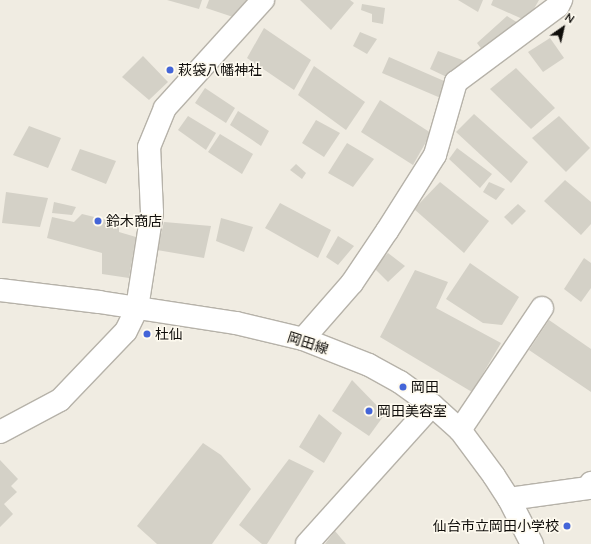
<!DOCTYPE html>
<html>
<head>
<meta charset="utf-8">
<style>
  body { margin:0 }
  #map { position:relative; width:591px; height:544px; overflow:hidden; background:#f0ece2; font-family:Lato,"Noto Sans JP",sans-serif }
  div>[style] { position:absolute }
  .building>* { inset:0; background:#d4d1c7 }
  .roads { filter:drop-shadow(1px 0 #b6b2a9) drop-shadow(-1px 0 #b6b2a9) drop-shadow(0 1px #b6b2a9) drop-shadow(0 -1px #b6b2a9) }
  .minor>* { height:22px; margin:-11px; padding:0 11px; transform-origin:11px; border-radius:11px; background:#fff }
  .tertiary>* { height:22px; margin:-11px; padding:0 11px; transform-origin:11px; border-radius:11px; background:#fff }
  .dots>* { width:11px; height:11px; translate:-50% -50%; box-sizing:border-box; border:2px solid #fefaef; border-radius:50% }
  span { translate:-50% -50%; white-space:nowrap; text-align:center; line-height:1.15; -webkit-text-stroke:3px #fefaef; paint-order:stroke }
  .poi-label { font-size:14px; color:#100e0b }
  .left { translate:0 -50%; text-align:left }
  .right { translate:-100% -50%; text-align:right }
  .street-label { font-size:14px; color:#100e0b }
  .north { position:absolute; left:543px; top:8px; width:40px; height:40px; -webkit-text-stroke:3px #fefaef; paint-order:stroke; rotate:34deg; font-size:11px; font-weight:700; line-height:16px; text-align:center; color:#100e0b }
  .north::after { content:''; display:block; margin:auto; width:14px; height:18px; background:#100e0b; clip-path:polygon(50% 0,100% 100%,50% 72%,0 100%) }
</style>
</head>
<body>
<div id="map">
  <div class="building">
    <div style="clip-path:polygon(167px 0,202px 0,199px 9px)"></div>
    <div style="clip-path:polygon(209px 0,250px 0,239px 19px,206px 8px)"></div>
    <div style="clip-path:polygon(300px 0,350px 0,354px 3px,331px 30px)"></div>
    <div style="clip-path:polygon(458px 0,483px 0,478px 12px)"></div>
    <div style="clip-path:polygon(493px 0,539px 0,527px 21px,491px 5px)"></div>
    <div style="clip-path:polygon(362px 4px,385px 8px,383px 24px,372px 22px,372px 14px,361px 10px)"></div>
    <div style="clip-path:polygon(507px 16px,523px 26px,486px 55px,477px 43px)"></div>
    <div style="clip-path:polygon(264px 28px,311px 60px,294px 90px,247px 58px)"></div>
    <div style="clip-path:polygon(360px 32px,377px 39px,367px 54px,353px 46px)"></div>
    <div style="clip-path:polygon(550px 38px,564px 58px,543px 72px,528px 52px)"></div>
    <div style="clip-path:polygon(438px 51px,465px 61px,453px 80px,430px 69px)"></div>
    <div style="clip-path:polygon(143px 56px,168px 82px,149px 100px,122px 77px)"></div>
    <div style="clip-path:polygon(389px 57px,451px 84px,443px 99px,382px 73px)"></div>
    <div style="clip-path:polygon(314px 66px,365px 102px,346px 130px,298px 95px)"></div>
    <div style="clip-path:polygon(516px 68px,555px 108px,531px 129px,490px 89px)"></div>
    <div style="clip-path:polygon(205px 88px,235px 108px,226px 123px,195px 103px)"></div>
    <div style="clip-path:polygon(380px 100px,431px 133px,413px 165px,361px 132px)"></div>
    <div style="clip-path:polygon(238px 111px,269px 131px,261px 146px,230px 125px)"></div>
    <div style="clip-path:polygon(474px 114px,528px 162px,511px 183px,456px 132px)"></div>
    <div style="clip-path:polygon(188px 116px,216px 133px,206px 150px,178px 130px)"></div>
    <div style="clip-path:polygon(559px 116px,590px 148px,566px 172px,532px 138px)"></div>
    <div style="clip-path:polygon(316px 120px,340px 133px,324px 157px,302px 143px)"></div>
    <div style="clip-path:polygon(29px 126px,61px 138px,48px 168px,13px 155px)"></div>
    <div style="clip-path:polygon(220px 134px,253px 154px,242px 174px,208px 152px)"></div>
    <div style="clip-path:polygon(347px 143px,374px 159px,353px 187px,328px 173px)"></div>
    <div style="clip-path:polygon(457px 148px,492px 174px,480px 188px,449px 159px)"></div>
    <div style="clip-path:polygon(80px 149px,116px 161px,106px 184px,71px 170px)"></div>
    <div style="clip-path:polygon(296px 164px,306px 173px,302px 179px,290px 170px)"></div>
    <div style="clip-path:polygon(565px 180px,591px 202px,591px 224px,581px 235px,544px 201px)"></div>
    <div style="clip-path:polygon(440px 182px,489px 221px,464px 253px,414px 209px)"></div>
    <div style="clip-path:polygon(489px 182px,505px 189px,496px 200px,483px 192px)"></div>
    <div style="clip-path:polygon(6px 192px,48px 198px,40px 227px,2px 223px)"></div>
    <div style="clip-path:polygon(54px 202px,76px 207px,72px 215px,52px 213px)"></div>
    <div style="clip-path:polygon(280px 203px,331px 230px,318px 258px,265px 228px)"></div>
    <div style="clip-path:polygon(518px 204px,526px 211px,512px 225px,504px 217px)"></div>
    <div style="clip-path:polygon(82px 214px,119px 223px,119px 232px,136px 237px,129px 278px,102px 274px,102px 253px,47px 238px,52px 217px,74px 222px)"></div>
    <div style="clip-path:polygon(221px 218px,253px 227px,244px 252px,216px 241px)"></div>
    <div style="clip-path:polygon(164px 222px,211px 226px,204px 258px,157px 250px)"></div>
    <div style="clip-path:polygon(338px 236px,354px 246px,338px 265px,326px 257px)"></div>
    <div style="clip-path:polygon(388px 253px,405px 266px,388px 282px,373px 267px)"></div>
    <div style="clip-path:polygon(584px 258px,591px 263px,591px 288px,581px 302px,564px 289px)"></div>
    <div style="clip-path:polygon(470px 263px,519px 297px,502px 325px,483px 323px,446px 299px)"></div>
    <div style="clip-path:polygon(415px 270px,448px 282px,436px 308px,501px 343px,472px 392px,380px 337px)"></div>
    <div style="clip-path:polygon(549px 320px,591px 349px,591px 392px,529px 350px)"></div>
    <div style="clip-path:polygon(352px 380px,385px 414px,369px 436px,332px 411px)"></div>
    <div style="clip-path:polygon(319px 414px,342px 433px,324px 463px,299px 447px)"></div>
    <div style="clip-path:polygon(203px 443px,221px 455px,251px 489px,212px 544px,157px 544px,137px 526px)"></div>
    <div style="clip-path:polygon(289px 459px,314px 471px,267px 544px,262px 544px,239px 525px)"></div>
    <div style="clip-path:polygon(0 460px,18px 479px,11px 486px,17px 492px,4px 504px,13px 514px,0 527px)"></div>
    <div style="clip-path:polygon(335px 531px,346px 544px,325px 544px)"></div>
  </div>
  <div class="roads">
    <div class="minor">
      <div style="left:303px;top:339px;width:74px;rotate:-48.8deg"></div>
      <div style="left:352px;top:283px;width:63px;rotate:-56.1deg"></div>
      <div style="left:387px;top:231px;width:90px;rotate:-57.7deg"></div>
      <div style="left:435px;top:155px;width:76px;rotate:-74deg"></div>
      <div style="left:456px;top:82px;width:127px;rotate:-36.7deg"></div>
      <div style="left:558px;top:6px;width:7px;rotate:-63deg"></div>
      <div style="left:460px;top:430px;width:147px;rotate:-56.1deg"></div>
      <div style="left:0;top:432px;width:68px;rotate:-28.1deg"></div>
      <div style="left:60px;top:400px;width:95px;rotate:-46.3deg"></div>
      <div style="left:126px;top:331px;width:25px;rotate:-64deg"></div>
      <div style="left:137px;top:308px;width:97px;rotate:-81.1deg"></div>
      <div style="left:152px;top:212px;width:65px;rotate:-92.6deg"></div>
      <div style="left:149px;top:147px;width:42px;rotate:-67.7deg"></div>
      <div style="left:165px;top:108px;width:146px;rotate:-47.8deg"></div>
      <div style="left:509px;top:499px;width:80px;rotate:-7.9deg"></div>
      <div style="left:588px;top:488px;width:6px;rotate:-59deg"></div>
      <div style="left:307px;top:544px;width:187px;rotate:-48deg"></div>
    </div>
    <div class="tertiary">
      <div style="left:0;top:290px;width:100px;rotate:6.9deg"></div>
      <div style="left:99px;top:302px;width:139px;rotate:8.7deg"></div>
      <div style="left:236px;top:323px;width:69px;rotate:13.4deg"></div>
      <div style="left:303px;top:339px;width:71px;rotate:21.5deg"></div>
      <div style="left:369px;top:365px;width:35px;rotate:29deg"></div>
      <div style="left:400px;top:382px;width:39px;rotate:36deg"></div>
      <div style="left:432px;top:405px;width:38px;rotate:42deg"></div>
      <div style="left:460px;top:430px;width:57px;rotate:53.5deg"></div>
      <div style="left:494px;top:476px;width:27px;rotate:57deg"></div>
      <div style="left:509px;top:499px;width:51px;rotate:62.9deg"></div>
    </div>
  </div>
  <div class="dots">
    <div style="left:170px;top:70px;background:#4465d8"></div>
    <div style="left:98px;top:221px;background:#4465d8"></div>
    <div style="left:147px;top:334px;background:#4465d8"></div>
    <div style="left:403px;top:387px;background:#4465d8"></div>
    <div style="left:369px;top:411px;background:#4465d8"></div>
    <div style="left:567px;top:526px;background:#4465d8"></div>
  </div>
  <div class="poi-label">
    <span class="left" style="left:178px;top:70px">萩袋八幡神社</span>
    <span class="left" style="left:106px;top:221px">鈴木商店</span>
    <span class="left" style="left:155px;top:334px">杜仙</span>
    <span class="left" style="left:411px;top:387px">岡田</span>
    <span class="left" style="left:377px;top:411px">岡田美容室</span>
    <span class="right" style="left:559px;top:526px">仙台市立岡田小学校</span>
  </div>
  <div class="street-label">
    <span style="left:308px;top:343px;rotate:18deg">岡田線</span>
  </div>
  <div class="north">N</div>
</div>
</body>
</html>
